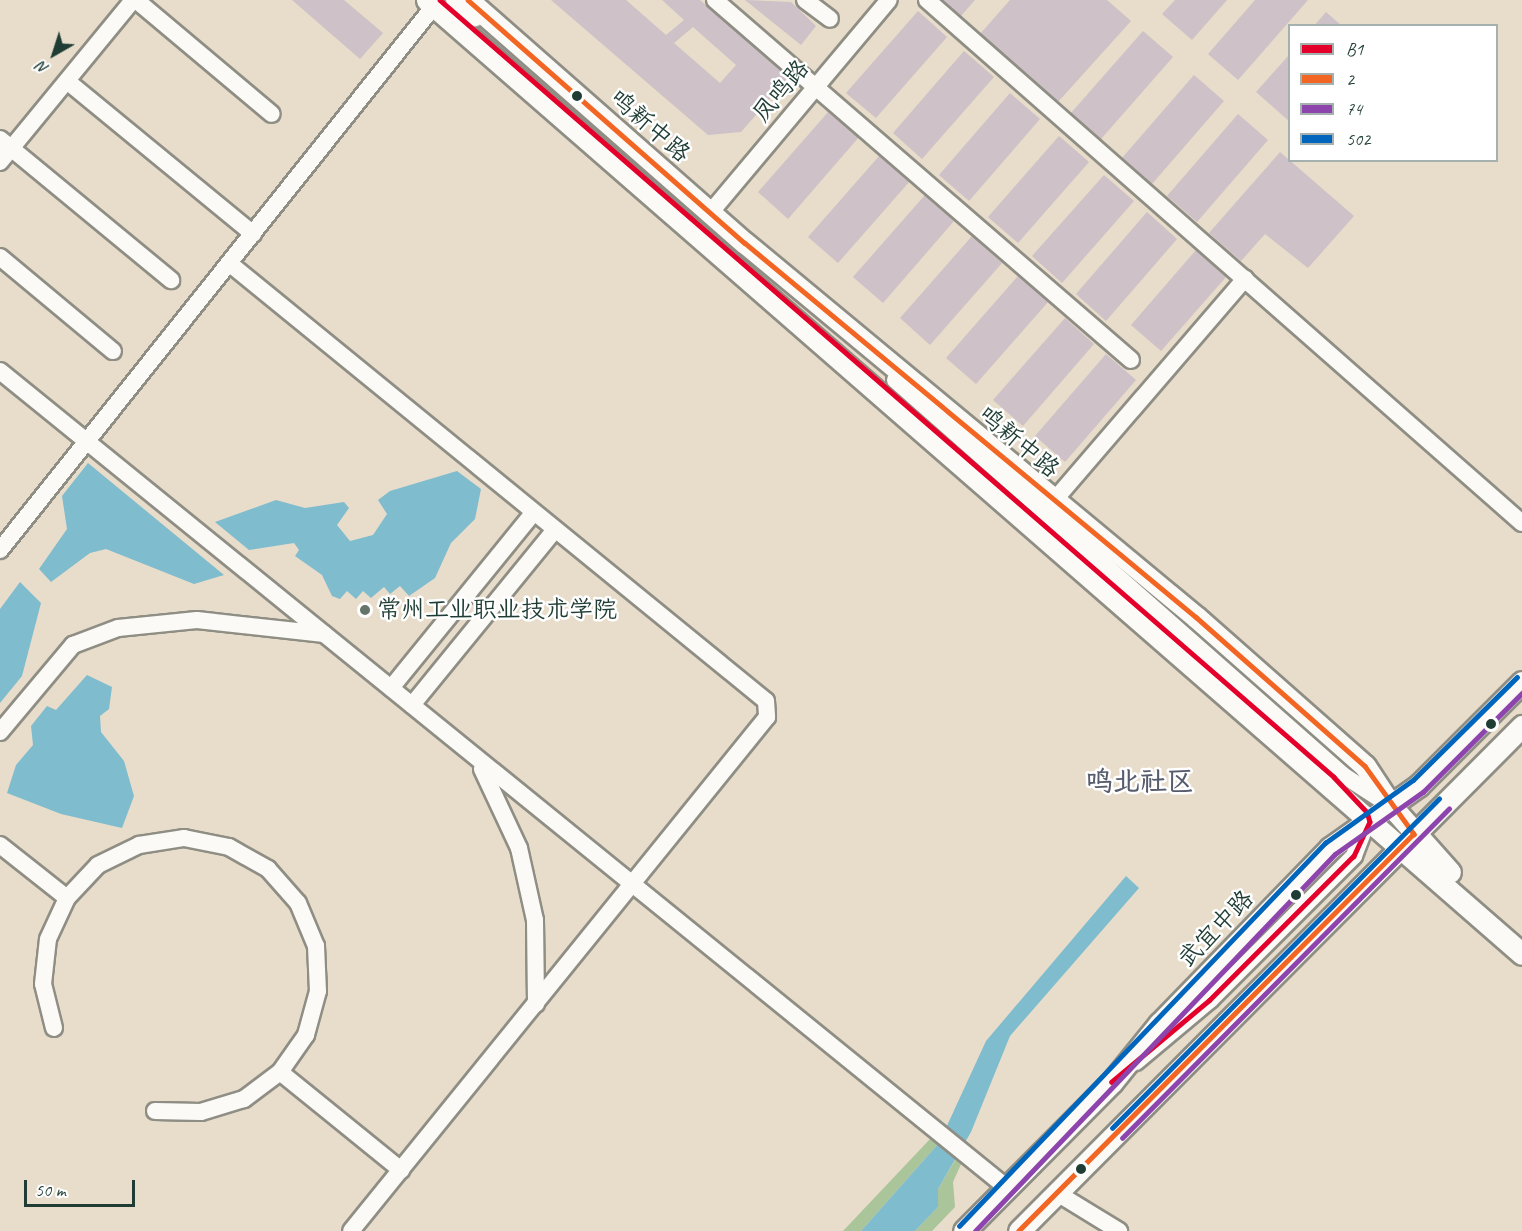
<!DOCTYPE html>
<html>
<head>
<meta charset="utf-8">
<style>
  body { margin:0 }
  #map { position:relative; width:1522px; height:1231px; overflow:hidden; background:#e8dccb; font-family:Caveat,"LXGW WenKai TC",sans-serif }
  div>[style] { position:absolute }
  .forest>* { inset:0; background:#aac59a }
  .water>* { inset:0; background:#7fbcce }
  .building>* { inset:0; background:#cec1c7 }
  .roads { filter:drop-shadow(2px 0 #8f8e84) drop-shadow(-2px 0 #8f8e84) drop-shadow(0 2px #8f8e84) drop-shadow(0 -2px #8f8e84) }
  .minor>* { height:16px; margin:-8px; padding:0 8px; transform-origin:8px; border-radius:8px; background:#fcfaf7 }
  .major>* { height:21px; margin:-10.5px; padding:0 10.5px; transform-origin:10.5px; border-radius:10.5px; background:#fcfaf7 }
  .bus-1>* { height:4.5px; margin:-2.25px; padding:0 2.25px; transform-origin:2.25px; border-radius:2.25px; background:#e4002b }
  .bus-2>* { height:4.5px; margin:-2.25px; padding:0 2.25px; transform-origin:2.25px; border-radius:2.25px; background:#f26522 }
  .bus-3>* { height:4.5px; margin:-2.25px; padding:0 2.25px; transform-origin:2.25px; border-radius:2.25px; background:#8e44ad }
  .bus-4>* { height:4.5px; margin:-2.25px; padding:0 2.25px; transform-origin:2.25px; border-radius:2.25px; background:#0065bd }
  .dots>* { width:16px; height:16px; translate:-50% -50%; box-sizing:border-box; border:3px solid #fff; border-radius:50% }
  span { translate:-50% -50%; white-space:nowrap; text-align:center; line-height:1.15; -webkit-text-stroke:5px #fff; paint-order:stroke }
  .street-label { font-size:24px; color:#1f3d34 }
  .poi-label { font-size:24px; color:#1f3d34 }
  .left { translate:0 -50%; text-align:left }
  .quarter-label { font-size:27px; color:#575c6d; font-weight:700 }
  .legend { position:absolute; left:1288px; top:24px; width:210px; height:138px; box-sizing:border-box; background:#fff; border:2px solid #a5b1ae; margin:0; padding:8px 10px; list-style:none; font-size:18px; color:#1f3d34 }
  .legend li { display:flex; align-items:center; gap:12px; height:30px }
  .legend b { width:30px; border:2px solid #a5b1ae }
  .north { position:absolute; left:24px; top:24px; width:60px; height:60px; -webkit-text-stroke:4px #fff; paint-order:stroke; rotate:219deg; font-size:16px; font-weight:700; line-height:24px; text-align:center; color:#1f3d34 }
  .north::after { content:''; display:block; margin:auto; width:21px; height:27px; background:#1f3d34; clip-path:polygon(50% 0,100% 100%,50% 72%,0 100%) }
  .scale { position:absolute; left:24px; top:1180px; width:111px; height:27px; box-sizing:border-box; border:3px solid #1f3d34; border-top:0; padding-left:8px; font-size:18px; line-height:21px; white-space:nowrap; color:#1f3d34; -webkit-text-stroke:4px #fff; paint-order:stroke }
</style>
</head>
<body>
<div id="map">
  <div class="forest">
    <div style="clip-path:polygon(931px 1138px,939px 1143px,861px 1231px,843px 1231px)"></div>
    <div style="clip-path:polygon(957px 1157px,962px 1162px,953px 1182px,955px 1207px,932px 1231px,915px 1231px,938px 1207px,938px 1189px)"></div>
  </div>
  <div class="water">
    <div style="clip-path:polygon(88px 463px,224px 575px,194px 584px,106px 549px,90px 553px,51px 582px,39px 569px,67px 529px,62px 496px)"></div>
    <div style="clip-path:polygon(457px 471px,481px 489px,475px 519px,451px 543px,435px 578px,409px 596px,400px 586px,390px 594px,384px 587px,371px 598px,363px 591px,356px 599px,347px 591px,340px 599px,332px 596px,322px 575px,295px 556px,299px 550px,294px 543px,249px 550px,215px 522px,276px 500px,305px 508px,344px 502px,349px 508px,337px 525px,350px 541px,373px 535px,387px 514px,378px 500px,390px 491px)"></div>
    <div style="clip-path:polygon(20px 582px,41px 603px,22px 676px,0 703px,0 609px)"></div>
    <div style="clip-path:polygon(87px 675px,112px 687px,109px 709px,100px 716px,101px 732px,124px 761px,134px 796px,122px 828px,61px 814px,7px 793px,16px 765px,33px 745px,31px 726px,47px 706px,56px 710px)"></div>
    <div style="clip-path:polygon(1126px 876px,1139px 888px,1010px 1036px,971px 1132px,938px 1189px,938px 1207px,915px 1231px,861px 1231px,939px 1143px,986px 1041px)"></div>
  </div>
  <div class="building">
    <div style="clip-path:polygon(292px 0,344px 0,383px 33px,360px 59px)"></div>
    <div style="clip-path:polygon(evenodd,551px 0,626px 0,666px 35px,684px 20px,662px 0,700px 0,789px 77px,741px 132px,708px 135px,551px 0,693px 27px,736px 65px,720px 83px,674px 43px,693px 27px)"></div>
    <div style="clip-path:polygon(745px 0,791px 2px,816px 26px,801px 45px)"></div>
    <div style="clip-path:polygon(942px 0,975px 0,960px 17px)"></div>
    <div style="clip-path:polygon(1010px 0,1107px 0,1131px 21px,1058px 102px,980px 34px)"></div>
    <div style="clip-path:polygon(1175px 0,1227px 0,1192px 40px,1162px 14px)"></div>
    <div style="clip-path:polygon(1255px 0,1308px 0,1238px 80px,1208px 54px)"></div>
    <div style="clip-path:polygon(918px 11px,947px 37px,876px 118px,846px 93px)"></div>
    <div style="clip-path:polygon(1326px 12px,1342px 26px,1314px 26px)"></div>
    <div style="clip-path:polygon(1143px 31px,1173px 57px,1101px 139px,1071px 113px)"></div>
    <div style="clip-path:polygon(964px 51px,994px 77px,922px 159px,893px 133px)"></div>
    <div style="clip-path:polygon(1290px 54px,1290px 122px,1256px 92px)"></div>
    <div style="clip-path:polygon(1194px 75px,1224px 101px,1152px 184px,1122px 158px)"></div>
    <div style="clip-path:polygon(1010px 93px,1040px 119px,969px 201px,939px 175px)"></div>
    <div style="clip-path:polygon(829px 111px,859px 137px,788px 219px,758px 192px)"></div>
    <div style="clip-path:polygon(1238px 114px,1268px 140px,1197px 222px,1167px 196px)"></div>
    <div style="clip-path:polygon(1059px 136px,1089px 162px,1018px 243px,988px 217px)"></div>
    <div style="clip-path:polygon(1280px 152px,1354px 216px,1308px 268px,1265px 234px,1241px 261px,1209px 233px)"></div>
    <div style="clip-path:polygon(880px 155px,910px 181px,838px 263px,808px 237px)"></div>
    <div style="clip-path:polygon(1104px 175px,1134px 201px,1062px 283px,1032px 256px)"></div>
    <div style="clip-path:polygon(925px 195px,954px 221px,883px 303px,853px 277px)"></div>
    <div style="clip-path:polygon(1147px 212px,1177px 239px,1106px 321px,1076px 294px)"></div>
    <div style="clip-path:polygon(972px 236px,1002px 263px,930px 345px,900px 318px)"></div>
    <div style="clip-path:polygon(1196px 250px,1226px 277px,1161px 351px,1131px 325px)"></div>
    <div style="clip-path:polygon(1018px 276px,1048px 302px,976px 384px,946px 358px)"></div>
    <div style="clip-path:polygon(1065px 318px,1094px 344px,1023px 426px,993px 400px)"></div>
    <div style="clip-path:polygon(1106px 354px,1136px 380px,1065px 462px,1035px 436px)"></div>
  </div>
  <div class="roads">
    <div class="minor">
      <div style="left:136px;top:0;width:177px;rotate:40deg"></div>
      <div style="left:454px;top:0;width:28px;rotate:41deg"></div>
      <div style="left:715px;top:0;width:550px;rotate:40.87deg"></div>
      <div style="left:805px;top:0;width:31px;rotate:37deg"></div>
      <div style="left:927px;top:0;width:792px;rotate:41.32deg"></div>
      <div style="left:67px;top:81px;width:241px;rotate:39.4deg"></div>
      <div style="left:0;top:139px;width:222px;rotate:39.5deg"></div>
      <div style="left:0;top:162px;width:210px;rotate:-50.6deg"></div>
      <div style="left:710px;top:213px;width:278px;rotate:-50deg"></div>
      <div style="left:0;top:257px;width:147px;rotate:39.8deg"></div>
      <div style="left:229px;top:263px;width:693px;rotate:39.2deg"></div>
      <div style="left:766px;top:701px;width:16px;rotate:86deg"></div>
      <div style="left:767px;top:717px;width:661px;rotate:128.98deg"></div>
      <div style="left:0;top:371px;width:1295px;rotate:39.05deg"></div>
      <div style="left:895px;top:380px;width:597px;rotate:41.4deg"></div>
      <div style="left:1343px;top:775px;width:55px;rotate:33.1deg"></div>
      <div style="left:1052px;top:503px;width:296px;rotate:-49.3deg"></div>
      <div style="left:0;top:550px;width:696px;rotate:-51.42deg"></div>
      <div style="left:391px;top:688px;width:225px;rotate:-50.9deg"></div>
      <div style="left:412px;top:705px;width:225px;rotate:-50.8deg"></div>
      <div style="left:0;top:732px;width:114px;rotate:-50deg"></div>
      <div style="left:73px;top:645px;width:48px;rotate:-20.7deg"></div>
      <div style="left:118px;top:628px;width:79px;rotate:-5.8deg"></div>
      <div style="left:197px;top:620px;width:128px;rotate:6.3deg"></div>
      <div style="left:482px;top:769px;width:87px;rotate:64.9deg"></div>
      <div style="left:519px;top:848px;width:74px;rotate:77.5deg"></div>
      <div style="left:535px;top:920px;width:84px;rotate:89.3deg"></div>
      <div style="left:0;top:845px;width:85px;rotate:38.3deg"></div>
      <div style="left:54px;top:1028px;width:45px;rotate:-104deg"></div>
      <div style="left:43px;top:984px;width:45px;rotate:-83.7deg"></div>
      <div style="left:48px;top:939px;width:45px;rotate:-65.1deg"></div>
      <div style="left:67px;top:898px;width:45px;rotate:-46.8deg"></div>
      <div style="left:98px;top:865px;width:46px;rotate:-26deg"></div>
      <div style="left:139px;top:845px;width:46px;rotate:-8.8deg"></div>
      <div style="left:184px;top:838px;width:46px;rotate:11.3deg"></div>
      <div style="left:229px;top:847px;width:45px;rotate:29.4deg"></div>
      <div style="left:268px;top:869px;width:45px;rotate:48.6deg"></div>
      <div style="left:298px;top:903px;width:47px;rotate:67.3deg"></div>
      <div style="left:316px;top:946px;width:45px;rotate:87.5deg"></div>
      <div style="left:318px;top:991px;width:46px;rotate:105.3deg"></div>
      <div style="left:306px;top:1035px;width:45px;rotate:125.1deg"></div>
      <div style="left:280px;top:1072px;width:45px;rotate:143.1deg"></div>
      <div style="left:244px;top:1099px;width:45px;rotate:163.2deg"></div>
      <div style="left:201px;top:1112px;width:46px;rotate:-178.8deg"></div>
      <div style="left:1136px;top:1062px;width:97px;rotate:-40deg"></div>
      <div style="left:1210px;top:1000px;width:204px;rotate:-45deg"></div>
      <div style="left:1354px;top:856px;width:42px;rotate:-69deg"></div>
      <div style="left:280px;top:1072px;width:156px;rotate:39deg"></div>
      <div style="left:1057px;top:1193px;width:73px;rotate:31.5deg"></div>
    </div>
    <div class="major">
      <div style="left:427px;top:0;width:1452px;rotate:41.06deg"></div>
      <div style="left:468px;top:0;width:368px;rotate:41.3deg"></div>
      <div style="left:745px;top:243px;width:586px;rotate:39.67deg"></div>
      <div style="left:1196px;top:617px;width:225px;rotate:41.4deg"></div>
      <div style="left:1365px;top:766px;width:49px;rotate:56.6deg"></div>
      <div style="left:1392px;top:807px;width:87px;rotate:48.3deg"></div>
      <div style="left:964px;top:1231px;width:210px;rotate:-45.2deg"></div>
      <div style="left:1112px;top:1082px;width:75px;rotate:-51deg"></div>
      <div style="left:1159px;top:1024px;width:245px;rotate:-45.8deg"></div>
      <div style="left:1330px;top:848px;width:108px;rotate:-35.2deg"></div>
      <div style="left:1418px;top:786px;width:147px;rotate:-45deg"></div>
      <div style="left:1019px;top:1231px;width:713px;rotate:-45.11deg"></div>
    </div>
  </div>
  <div class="bus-1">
    <div style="left:440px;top:0;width:1184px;rotate:40.99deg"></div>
    <div style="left:1334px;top:777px;width:48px;rotate:46.7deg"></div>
    <div style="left:1367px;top:812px;width:10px;rotate:73deg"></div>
    <div style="left:1370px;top:822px;width:38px;rotate:115deg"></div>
    <div style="left:1354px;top:856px;width:204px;rotate:135deg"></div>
    <div style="left:1210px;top:1000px;width:128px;rotate:140.1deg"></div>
  </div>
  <div class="bus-2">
    <div style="left:468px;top:0;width:368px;rotate:41.3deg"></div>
    <div style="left:745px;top:243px;width:586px;rotate:39.67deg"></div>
    <div style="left:1196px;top:617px;width:225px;rotate:41.4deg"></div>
    <div style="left:1365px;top:766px;width:84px;rotate:54.2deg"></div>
    <div style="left:1414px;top:834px;width:560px;rotate:134.86deg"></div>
  </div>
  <div class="bus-3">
    <div style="left:1122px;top:1138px;width:464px;rotate:-45.2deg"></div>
    <div style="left:975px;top:1231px;width:521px;rotate:-46.32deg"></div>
    <div style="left:1335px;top:854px;width:108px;rotate:-35.2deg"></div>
    <div style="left:1423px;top:792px;width:140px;rotate:-45deg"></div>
  </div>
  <div class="bus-4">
    <div style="left:1112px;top:1128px;width:464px;rotate:-45.2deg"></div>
    <div style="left:959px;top:1226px;width:530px;rotate:-46.3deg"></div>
    <div style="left:1325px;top:843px;width:108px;rotate:-35.6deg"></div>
    <div style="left:1413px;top:780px;width:146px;rotate:-44.7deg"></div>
  </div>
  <div class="dots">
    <div style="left:577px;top:96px;background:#1f3d34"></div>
    <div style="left:365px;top:610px;background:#657569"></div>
    <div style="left:1491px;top:724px;background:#1f3d34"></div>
    <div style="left:1296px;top:895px;background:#1f3d34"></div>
    <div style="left:1081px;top:1169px;background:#1f3d34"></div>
  </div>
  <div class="street-label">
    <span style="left:781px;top:91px;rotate:-50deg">凤鸣路</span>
    <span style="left:650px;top:126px;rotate:41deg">鸣新中路</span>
    <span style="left:1019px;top:442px;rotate:40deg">鸣新中路</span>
    <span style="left:1216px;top:929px;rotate:-46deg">武宜中路</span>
  </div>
  <div class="poi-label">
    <span class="left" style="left:377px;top:610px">常州工业职业技术学院</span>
  </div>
  <div class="quarter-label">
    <span style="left:1140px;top:782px">鸣北社区</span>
  </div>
  <ul class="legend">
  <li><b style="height:8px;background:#e4002b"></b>B1</li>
  <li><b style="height:8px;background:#f26522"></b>2</li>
  <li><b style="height:8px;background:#8e44ad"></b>74</li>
  <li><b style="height:8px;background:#0065bd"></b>502</li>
  </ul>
  <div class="north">N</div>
  <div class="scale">50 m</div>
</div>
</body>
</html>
